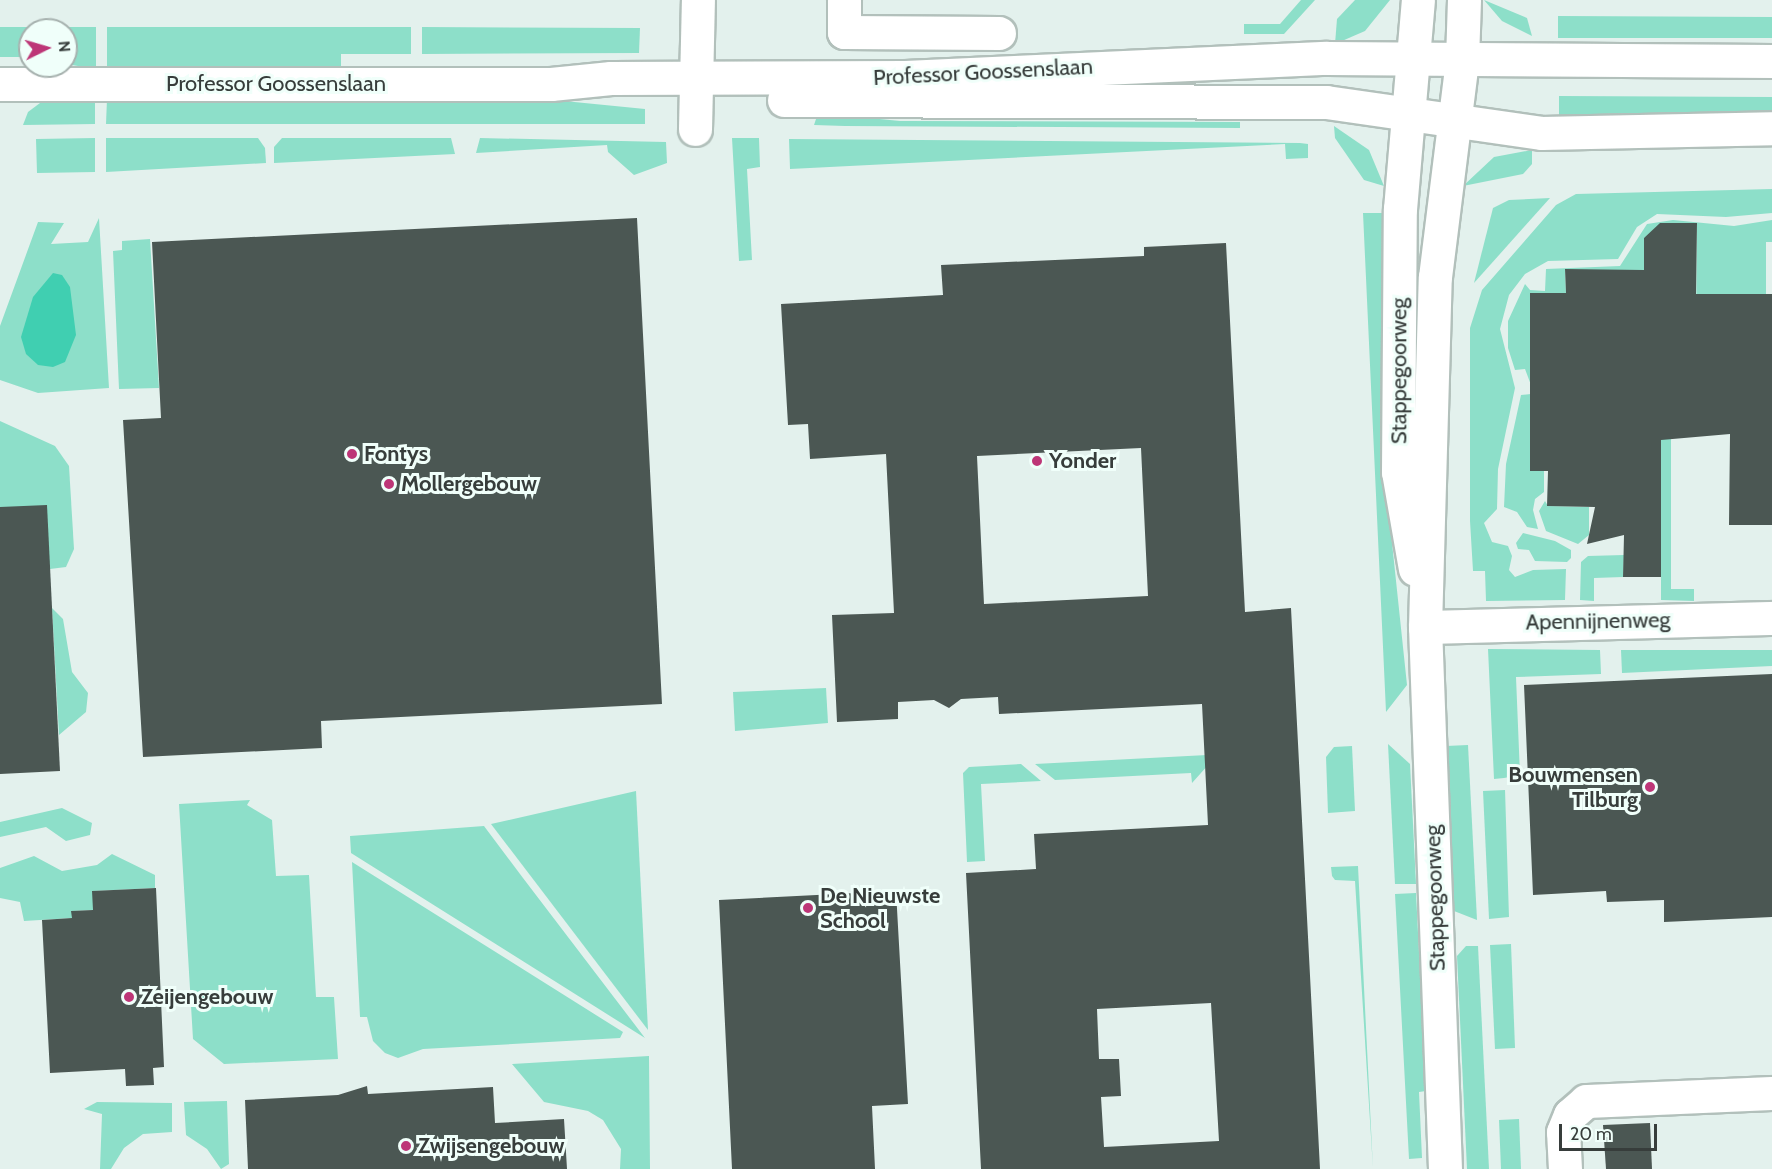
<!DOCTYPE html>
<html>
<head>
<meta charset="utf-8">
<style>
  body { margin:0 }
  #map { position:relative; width:1772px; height:1169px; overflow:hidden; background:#e3f1ed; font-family:Cabin,sans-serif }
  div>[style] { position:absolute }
  .green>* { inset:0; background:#8ddfc9 }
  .water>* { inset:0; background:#40cfb1 }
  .building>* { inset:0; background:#4b5753 }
  .roads { filter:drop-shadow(2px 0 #b2c0bb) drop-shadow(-2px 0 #b2c0bb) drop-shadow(0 2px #b2c0bb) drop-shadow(0 -2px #b2c0bb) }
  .minor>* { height:33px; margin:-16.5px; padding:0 16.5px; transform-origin:16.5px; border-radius:16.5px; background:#fff }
  .dots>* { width:16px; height:16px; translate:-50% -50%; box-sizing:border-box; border:3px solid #f0fffa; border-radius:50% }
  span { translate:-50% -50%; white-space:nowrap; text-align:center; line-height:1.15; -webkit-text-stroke:6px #f0fffa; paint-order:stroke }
  .street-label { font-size:22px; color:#373d3b }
  .poi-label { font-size:22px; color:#373d3b; font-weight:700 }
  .left { translate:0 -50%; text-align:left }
  .right { translate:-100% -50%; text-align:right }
  .north { position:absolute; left:18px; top:18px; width:60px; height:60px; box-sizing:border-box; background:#f0fffa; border:2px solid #a6b1ae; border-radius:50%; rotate:85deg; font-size:16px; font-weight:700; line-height:24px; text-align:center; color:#373d3b }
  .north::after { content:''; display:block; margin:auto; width:21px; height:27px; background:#bd3677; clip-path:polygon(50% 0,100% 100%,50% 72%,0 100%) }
  .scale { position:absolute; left:1559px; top:1124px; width:98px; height:27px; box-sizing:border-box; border:3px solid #373d3b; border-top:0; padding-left:8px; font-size:18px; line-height:21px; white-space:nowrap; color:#373d3b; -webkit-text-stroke:4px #f0fffa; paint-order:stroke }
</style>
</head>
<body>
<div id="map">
  <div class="green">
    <div style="clip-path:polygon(1301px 0,1315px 0,1284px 34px,1244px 34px,1244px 24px,1280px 24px)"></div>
    <div style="clip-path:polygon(1355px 0,1390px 0,1365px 31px,1335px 44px,1337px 19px)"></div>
    <div style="clip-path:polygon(1484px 0,1527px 18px,1532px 36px,1502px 21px)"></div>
    <div style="clip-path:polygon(1558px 16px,1772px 17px,1772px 38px,1558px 38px)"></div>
    <div style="clip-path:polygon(0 27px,96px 27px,96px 69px,66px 64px,66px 30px,30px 30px,30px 57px,0 57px)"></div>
    <div style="clip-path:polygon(107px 27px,411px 27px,411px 54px,341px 54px,341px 70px,107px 69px)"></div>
    <div style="clip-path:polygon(422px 27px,640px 28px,639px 53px,422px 54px)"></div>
    <div style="clip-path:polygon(1559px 96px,1772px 97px,1772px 111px,1559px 117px)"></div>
    <div style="clip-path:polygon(95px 99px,95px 124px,23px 125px,28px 112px,44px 100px)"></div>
    <div style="clip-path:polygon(107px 99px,544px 99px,645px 109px,645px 124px,106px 124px)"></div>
    <div style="clip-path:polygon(818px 113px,900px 121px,1240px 122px,1240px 128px,845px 126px,814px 125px)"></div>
    <div style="clip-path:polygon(1334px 126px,1369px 150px,1384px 186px,1364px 180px,1335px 138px)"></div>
    <div style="clip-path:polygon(95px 138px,95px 172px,37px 173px,36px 139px)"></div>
    <div style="clip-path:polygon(106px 138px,258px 138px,265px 148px,266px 163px,106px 172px)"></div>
    <div style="clip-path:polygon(282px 138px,451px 138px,455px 154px,274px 163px,274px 147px)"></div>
    <div style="clip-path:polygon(480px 138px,666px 142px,667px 163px,634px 175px,608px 152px,607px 145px,476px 153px)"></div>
    <div style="clip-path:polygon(732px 138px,759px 138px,760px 167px,747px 169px,752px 260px,739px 261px)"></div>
    <div style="clip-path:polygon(789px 139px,1300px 143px,1308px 144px,1308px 158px,1286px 159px,1285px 144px,790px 169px)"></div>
    <div style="clip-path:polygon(1532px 150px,1532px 164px,1523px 174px,1463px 186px,1494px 157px)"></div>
    <div style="clip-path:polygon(1772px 189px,1772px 213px,1726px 217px,1657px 214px,1637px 227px,1618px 259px,1548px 261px,1525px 274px,1509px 295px,1500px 329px,1515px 388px,1498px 469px,1497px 509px,1484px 523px,1492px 542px,1508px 546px,1512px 556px,1509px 570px,1515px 577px,1533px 570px,1566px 569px,1565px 600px,1486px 601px,1485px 571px,1473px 571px,1470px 521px,1470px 328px,1482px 290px,1556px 205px,1576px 194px)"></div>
    <div style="clip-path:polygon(1550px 198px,1474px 283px,1493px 208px,1509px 200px)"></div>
    <div style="clip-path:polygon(1363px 213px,1384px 213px,1382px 448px,1407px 685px,1386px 712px)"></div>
    <div style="clip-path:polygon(99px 218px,109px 388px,38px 393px,0 380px,0 326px,38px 222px,64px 223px,51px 244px,88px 242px)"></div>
    <div style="clip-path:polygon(1673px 220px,1734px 226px,1772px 220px,1772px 242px,1766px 242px,1766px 294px,1696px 329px,1697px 224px,1660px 223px,1660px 232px,1644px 238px,1644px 270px,1565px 270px,1566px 293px,1530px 293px,1531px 385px,1525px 369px,1515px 370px,1508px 348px,1508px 321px,1525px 284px,1530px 290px,1545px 291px,1546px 269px,1620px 266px,1647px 224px)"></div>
    <div style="clip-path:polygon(150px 239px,159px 388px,119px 389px,113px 251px,122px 250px,122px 241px)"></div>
    <div style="clip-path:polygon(1531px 394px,1530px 471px,1544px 471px,1544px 492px,1535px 499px,1533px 510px,1538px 529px,1527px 527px,1517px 512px,1504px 507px,1506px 464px,1521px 395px)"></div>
    <div style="clip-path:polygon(0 421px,55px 446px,69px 466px,74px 549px,66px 567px,50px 569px,0 507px)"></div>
    <div style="clip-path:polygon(1661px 436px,1671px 436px,1671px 589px,1694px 589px,1694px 601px,1661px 600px)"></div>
    <div style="clip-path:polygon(1545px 501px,1548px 506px,1589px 507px,1589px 535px,1578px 544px,1546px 531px,1539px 511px)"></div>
    <div style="clip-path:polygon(1523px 533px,1555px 541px,1571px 550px,1571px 558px,1567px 562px,1535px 561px,1529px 550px,1518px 549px,1516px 543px)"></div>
    <div style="clip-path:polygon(1624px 555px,1623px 577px,1594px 578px,1594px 601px,1580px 600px,1581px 562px,1588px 556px)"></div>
    <div style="clip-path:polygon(52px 608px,63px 619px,72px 672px,88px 693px,86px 712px,59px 735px)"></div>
    <div style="clip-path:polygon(1488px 649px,1600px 650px,1601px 674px,1516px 677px,1520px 775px,1504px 778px,1494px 779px)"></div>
    <div style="clip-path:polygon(1621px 650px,1772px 650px,1772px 666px,1622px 673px)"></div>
    <div style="clip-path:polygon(826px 688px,828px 723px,735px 731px,733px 692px)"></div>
    <div style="clip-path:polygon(1388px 744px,1410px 764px,1416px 884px,1395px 884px)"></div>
    <div style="clip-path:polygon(1468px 745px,1477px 920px,1454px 911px,1446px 746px)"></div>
    <div style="clip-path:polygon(1352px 746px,1355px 811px,1328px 813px,1326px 757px,1334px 747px)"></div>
    <div style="clip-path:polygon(1207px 755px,1209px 764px,1192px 783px,1191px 773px,1055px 780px,1035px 764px)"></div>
    <div style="clip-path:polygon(1021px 764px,1041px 781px,981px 784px,985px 861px,967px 862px,963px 773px,969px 767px)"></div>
    <div style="clip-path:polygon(1505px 790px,1509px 917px,1489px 919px,1483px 791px)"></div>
    <div style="clip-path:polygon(636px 791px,648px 1030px,491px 824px)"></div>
    <div style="clip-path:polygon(250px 800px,247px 805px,272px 820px,276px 876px,309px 875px,316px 997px,334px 997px,338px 1059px,224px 1064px,193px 1039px,179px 804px)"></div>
    <div style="clip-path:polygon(62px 808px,92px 823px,90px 835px,66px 841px,46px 827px,0 837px,0 822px)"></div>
    <div style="clip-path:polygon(484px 826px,523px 878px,645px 1038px,351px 853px,350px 836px)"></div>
    <div style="clip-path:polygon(112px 854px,155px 875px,155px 888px,93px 891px,93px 910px,72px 911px,72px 918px,24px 921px,20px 902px,0 898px,0 868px,34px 856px,62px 871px,97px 865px)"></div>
    <div style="clip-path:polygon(352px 862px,623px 1032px,620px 1038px,423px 1049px,398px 1058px,385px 1053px,373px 1041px,367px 1017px,360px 1017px)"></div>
    <div style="clip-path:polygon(1358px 866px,1373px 1169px,1355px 881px,1335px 880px,1332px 876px,1331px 867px)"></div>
    <div style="clip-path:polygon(1416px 893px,1426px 1091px,1419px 1092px,1422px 1158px,1409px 1159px,1395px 894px)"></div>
    <div style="clip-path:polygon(1511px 944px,1515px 1048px,1495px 1049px,1490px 945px)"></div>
    <div style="clip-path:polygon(1466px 946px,1478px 946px,1489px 1169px,1467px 1169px,1457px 956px)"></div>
    <div style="clip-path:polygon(649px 1056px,650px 1169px,620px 1169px,621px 1149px,603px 1120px,588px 1111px,544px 1102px,512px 1064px)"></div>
    <div style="clip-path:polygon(227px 1101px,229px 1164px,221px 1169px,207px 1149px,186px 1135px,184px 1102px)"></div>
    <div style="clip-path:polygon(97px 1102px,172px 1103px,172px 1132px,143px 1134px,124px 1148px,111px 1169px,100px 1169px,102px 1114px,84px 1109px)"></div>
    <div style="clip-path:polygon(1519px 1119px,1521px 1169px,1501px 1169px,1499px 1120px)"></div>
  </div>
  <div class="water">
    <div style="clip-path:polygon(53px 273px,62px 275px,70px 287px,76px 335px,65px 362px,53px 367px,38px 365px,26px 354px,21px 337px,33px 297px)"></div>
  </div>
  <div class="building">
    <div style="clip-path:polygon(637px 218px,662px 704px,321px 721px,322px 748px,143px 757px,123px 420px,161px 418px,152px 242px)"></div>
    <div style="clip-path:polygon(1660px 223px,1697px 223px,1696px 294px,1772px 294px,1772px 525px,1729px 525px,1730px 434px,1661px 440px,1661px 577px,1623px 577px,1624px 535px,1587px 544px,1595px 507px,1547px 506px,1548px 471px,1530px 471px,1530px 293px,1566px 293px,1565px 269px,1644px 270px,1644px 238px)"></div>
    <div style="clip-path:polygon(evenodd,1226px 243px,1245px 612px,1291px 608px,1320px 1169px,981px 1169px,966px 873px,1036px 869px,1034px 834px,1208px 825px,1202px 704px,999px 714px,998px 697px,961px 699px,949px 708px,934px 700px,898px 702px,898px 719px,837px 722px,832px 615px,894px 613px,886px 454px,810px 459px,808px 424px,788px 425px,781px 304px,943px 295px,941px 265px,1144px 256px,1144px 247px,1226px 243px,1141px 448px,1148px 596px,984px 604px,977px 456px,1141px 448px,1226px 243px,1211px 1003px,1219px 1141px,1104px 1147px,1101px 1097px,1121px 1096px,1119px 1059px,1099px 1059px,1097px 1009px,1211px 1003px)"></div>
    <div style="clip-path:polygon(47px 505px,60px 771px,0 774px,0 507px)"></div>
    <div style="clip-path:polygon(1772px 674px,1772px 917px,1664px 922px,1664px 900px,1607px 902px,1606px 891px,1533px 895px,1524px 685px)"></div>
    <div style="clip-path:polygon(156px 888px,164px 1067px,153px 1068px,154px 1085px,126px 1086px,125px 1069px,50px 1073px,42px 920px,72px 918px,71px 911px,93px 910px,92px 891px)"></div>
    <div style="clip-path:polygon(896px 891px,908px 1104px,872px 1106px,875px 1169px,732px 1169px,719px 900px)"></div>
    <div style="clip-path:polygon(367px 1086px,368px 1094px,493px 1087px,495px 1123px,564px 1119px,567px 1169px,248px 1169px,245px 1100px,338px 1095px)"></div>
    <div style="clip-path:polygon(1650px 1123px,1652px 1169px,1606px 1169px,1603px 1125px)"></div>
  </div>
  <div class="roads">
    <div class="minor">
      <div style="left:844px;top:0;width:32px;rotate:90deg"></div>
      <div style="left:844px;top:32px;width:155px;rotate:0.4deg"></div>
      <div style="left:0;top:84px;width:551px"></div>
      <div style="left:551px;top:84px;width:60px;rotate:-5.7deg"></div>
      <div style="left:611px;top:78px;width:294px;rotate:-0.2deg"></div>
      <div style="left:905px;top:77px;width:422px;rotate:-2.6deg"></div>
      <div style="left:1327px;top:58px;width:445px;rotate:0.4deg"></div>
      <div style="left:784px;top:100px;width:542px;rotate:0.21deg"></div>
      <div style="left:1326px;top:102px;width:217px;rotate:8.2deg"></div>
      <div style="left:1541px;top:133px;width:231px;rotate:-1.2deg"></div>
      <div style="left:695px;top:129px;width:129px;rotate:-88.7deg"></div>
      <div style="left:1415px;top:569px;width:98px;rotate:-99.9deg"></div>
      <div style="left:1398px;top:472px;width:263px;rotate:-89.6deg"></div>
      <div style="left:1400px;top:209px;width:210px;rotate:-85.1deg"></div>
      <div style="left:1425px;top:627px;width:347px;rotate:-1.5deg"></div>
      <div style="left:1445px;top:1169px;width:542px;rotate:-92.11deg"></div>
      <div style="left:1425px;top:627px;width:350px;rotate:-88.4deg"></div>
      <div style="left:1435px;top:277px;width:219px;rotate:-82.9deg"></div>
      <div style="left:1462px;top:60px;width:60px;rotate:-88.1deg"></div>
      <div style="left:1565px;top:1169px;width:37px;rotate:-93deg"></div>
      <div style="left:1563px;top:1132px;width:18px;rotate:-68deg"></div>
      <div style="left:1570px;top:1115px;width:21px;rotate:-41deg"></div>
      <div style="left:1586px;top:1101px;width:186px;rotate:-2.5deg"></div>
    </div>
  </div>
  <div class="dots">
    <div style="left:352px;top:454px;background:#bd3677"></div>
    <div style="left:1037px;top:461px;background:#bd3677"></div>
    <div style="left:389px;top:484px;background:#bd3677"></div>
    <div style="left:1650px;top:787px;background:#bd3677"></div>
    <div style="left:808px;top:908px;background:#bd3677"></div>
    <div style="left:129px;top:997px;background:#bd3677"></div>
    <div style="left:406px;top:1146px;background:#bd3677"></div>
  </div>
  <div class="street-label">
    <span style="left:983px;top:72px;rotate:-3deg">Professor Goossenslaan</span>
    <span style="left:276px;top:84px">Professor Goossenslaan</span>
    <span style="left:1399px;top:371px;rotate:-90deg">Stappegoorweg</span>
    <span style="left:1598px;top:621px;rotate:-1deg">Apennijnenweg</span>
    <span style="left:1435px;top:898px;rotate:-92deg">Stappegoorweg</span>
  </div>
  <div class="poi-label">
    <span class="left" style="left:364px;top:454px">Fontys</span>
    <span class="left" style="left:1049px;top:461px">Yonder</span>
    <span class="left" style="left:401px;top:484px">Mollergebouw</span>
    <span class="right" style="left:1638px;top:787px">Bouwmensen<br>Tilburg</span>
    <span class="left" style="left:820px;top:908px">De Nieuwste<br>School</span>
    <span class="left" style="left:141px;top:997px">Zeijengebouw</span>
    <span class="left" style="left:418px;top:1146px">Zwijsengebouw</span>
  </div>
  <div class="north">N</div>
  <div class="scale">20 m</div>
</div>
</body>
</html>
